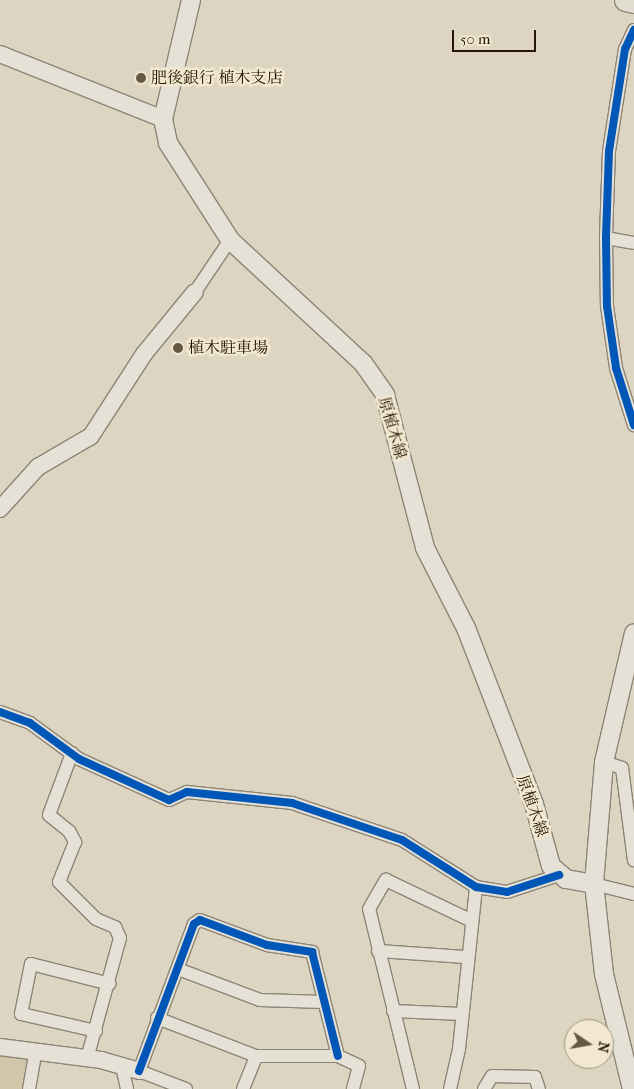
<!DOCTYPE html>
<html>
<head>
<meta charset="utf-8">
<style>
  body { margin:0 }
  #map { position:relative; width:634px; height:1089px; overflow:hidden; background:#ddd5c1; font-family:"IM FELL French Canon","Noto Serif JP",serif }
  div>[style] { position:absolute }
  .green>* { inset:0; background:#d1c6a9 }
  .roads { filter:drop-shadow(1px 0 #8c8577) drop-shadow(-1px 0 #8c8577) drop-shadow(0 1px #8c8577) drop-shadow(0 -1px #8c8577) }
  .minor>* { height:12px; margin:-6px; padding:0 6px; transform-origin:6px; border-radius:6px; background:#e5e1d6 }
  .tertiary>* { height:16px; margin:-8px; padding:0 8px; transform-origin:8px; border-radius:8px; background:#e5e1d6 }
  .secondary>* { height:18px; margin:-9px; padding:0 9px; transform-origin:9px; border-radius:9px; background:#e5e1d6 }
  .trunk>* { height:21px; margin:-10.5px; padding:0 10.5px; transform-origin:10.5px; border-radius:10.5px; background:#e0dccf }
  .cycleway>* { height:8px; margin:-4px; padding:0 4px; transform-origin:4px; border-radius:4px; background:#0057b8 }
  .dots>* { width:14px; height:14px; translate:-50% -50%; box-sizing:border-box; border:2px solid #f1e8cf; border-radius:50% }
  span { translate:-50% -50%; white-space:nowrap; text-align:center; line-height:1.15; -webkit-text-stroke:5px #f1e8cf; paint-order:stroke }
  .poi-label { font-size:16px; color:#251501 }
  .left { translate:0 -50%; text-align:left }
  .street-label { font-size:16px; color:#251501 }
  .north { position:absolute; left:564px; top:1019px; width:50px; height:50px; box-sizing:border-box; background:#f1e8cf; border:1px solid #9f947d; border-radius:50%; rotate:102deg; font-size:14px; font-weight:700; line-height:20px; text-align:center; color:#251501 }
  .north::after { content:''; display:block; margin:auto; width:18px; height:22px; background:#655844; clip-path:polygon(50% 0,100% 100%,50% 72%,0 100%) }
  .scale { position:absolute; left:452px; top:30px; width:84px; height:22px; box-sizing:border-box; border:2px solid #251501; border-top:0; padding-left:6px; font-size:15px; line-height:18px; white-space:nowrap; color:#251501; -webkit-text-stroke:4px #f1e8cf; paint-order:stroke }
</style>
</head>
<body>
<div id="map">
  <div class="green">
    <div style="clip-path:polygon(0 1055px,28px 1060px,23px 1089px,0 1089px)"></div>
  </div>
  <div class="roads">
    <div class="minor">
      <div style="left:634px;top:30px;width:21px;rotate:115deg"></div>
      <div style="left:625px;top:49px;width:103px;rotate:98.9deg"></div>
      <div style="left:609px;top:151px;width:87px;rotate:92deg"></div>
      <div style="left:606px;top:238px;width:68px;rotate:89.2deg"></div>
      <div style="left:607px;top:306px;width:63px;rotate:81.7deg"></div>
      <div style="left:616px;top:368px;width:60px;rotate:72.5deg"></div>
      <div style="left:606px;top:238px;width:28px;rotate:10deg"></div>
      <div style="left:195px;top:292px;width:63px;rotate:-56.1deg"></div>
      <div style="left:0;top:712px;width:32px;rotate:20deg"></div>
      <div style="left:30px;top:723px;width:61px;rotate:36.3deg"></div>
      <div style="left:79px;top:759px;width:99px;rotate:24.5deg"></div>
      <div style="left:169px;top:800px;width:20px;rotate:-24deg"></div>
      <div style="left:187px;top:792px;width:106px;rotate:6deg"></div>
      <div style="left:292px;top:803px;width:116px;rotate:18.6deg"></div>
      <div style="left:402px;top:840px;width:88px;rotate:32.4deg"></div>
      <div style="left:476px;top:887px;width:31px;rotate:9deg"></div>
      <div style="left:507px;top:892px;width:55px;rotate:-18.1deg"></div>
      <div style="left:72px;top:753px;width:66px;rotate:110.4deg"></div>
      <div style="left:49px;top:815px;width:26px;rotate:39deg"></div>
      <div style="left:69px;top:831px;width:13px;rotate:61deg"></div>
      <div style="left:75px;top:842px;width:43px;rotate:111.8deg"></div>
      <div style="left:59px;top:882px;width:52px;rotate:45deg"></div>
      <div style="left:96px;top:919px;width:21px;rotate:23deg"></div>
      <div style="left:115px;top:927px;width:12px;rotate:66deg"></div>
      <div style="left:120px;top:938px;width:125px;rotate:105.3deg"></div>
      <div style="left:604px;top:762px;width:19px;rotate:18deg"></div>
      <div style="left:622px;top:768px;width:93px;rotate:82.6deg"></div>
      <div style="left:594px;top:884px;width:41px;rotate:14deg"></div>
      <div style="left:378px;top:951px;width:88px;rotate:3.9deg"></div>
      <div style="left:178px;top:969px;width:88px;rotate:20.7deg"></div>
      <div style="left:260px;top:1000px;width:64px;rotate:1.8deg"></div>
      <div style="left:393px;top:1011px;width:69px;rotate:2.5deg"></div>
      <div style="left:157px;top:1018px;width:106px;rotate:21deg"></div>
      <div style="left:256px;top:1056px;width:82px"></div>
      <div style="left:338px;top:1056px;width:23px;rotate:25deg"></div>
      <div style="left:359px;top:1066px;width:24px;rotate:105deg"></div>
      <div style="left:96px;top:1031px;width:77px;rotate:-167.2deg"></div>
      <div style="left:21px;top:1014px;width:51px;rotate:-78.7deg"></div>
      <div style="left:31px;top:964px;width:81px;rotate:14.2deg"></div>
      <div style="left:122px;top:1067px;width:23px;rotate:77deg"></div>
      <div style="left:29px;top:1089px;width:35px;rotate:-80deg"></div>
      <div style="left:186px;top:1089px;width:50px;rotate:-159deg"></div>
      <div style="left:139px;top:1071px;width:157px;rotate:-69.5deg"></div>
      <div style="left:194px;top:924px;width:7px;rotate:-34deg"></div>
      <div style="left:200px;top:920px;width:72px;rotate:20.5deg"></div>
      <div style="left:267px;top:945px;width:46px;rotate:8.8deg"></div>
      <div style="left:312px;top:952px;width:107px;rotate:76deg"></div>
      <div style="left:243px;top:1089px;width:35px;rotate:-68deg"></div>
      <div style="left:413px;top:1089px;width:185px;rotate:-103.7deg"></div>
      <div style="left:369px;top:909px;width:34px;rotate:-60deg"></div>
      <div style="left:386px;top:880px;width:93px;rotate:25.5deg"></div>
      <div style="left:450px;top:1089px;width:41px;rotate:-77.3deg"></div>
      <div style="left:459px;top:1049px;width:163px;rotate:-84deg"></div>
      <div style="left:484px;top:1089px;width:15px;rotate:-58deg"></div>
      <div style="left:492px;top:1076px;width:43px;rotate:1.3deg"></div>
      <div style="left:535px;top:1077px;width:13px;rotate:72deg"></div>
    </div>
    <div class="tertiary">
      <div style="left:0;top:54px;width:175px;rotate:21.7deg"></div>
      <div style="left:0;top:509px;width:57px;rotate:-47.9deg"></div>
      <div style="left:38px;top:467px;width:61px;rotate:-30.3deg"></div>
      <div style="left:91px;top:436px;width:98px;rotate:-57.1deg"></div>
      <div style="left:144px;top:354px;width:80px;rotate:-50.6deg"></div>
      <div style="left:0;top:1047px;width:102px;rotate:7.3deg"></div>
      <div style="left:101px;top:1060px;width:40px;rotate:16deg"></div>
    </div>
    <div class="secondary">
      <div style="left:191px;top:0;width:122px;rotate:103.2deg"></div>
      <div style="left:163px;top:119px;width:25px;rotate:78deg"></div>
      <div style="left:168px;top:143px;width:115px;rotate:57.4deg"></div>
      <div style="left:230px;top:240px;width:181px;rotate:42.8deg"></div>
      <div style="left:363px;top:363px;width:39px;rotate:55deg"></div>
      <div style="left:385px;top:395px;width:158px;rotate:75.3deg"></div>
      <div style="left:425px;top:548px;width:90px;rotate:62.9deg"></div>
      <div style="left:466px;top:628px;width:189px;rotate:68.9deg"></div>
      <div style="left:534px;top:804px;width:64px;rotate:74.7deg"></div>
      <div style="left:551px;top:866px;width:20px;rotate:41deg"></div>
      <div style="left:566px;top:879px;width:28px;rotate:10deg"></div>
      <div style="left:632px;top:1089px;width:118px;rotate:-103.7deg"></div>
      <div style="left:604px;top:974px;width:91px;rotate:-96.3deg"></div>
      <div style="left:594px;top:884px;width:122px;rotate:-85.3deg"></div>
      <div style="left:604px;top:762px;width:132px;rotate:-76.9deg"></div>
    </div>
    <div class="trunk">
      <div style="left:625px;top:0;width:9px;rotate:13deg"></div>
    </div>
  </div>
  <div class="cycleway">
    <div style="left:634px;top:30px;width:21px;rotate:115deg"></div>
    <div style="left:625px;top:49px;width:103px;rotate:98.9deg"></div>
    <div style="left:609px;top:151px;width:87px;rotate:92deg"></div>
    <div style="left:606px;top:238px;width:68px;rotate:89.2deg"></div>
    <div style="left:607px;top:306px;width:63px;rotate:81.7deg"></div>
    <div style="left:616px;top:368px;width:60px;rotate:72.5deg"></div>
    <div style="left:0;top:712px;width:32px;rotate:20deg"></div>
    <div style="left:30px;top:723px;width:61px;rotate:36.3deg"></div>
    <div style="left:79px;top:759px;width:99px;rotate:24.5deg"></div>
    <div style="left:169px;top:800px;width:20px;rotate:-24deg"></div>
    <div style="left:187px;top:792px;width:106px;rotate:6deg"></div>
    <div style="left:292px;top:803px;width:116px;rotate:18.6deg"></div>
    <div style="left:402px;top:840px;width:88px;rotate:32.4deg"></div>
    <div style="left:476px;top:887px;width:31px;rotate:9deg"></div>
    <div style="left:507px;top:892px;width:55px;rotate:-18.1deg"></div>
    <div style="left:139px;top:1071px;width:157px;rotate:-69.5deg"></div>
    <div style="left:194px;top:924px;width:7px;rotate:-34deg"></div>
    <div style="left:200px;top:920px;width:72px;rotate:20.5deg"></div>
    <div style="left:267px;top:945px;width:46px;rotate:8.8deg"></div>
    <div style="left:312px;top:952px;width:107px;rotate:76deg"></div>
  </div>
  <div class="dots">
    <div style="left:141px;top:78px;background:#655844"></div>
    <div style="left:178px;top:348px;background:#655844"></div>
  </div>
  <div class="poi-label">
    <span class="left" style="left:151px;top:78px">肥後銀行 植木支店</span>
    <span class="left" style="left:188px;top:348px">植木駐車場</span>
  </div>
  <div class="street-label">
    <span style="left:392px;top:428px;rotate:74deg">原植木線</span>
    <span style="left:532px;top:806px;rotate:71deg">原植木線</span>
  </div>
  <div class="north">N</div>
  <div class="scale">50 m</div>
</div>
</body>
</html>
